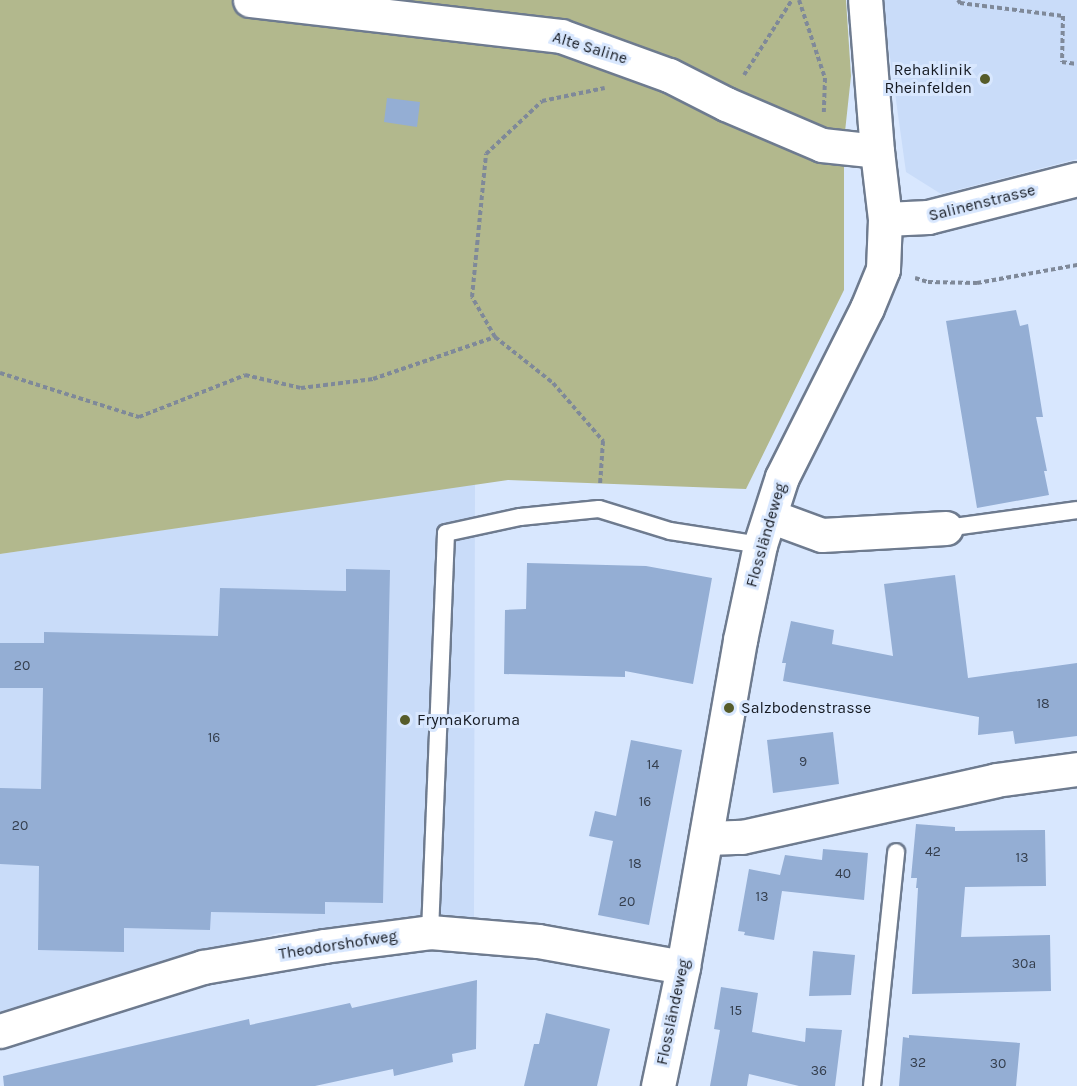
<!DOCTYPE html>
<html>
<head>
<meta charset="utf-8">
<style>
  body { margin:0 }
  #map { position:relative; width:1077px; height:1086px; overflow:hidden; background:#d8e7fe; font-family:Karla,sans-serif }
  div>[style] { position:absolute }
  .built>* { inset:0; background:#c9dcf9 }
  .green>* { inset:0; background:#b2b88d }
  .building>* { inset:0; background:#94aed4 }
  .path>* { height:4px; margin-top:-2px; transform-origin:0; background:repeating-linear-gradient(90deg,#7f8999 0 4.5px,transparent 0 7.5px) }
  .roads { filter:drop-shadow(2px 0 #6e7b8f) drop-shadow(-2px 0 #6e7b8f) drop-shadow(0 2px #6e7b8f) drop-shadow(0 -2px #6e7b8f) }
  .lane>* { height:16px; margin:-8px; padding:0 8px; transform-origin:8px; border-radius:8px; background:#fff }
  .street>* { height:33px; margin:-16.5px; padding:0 16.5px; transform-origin:16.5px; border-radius:16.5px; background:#fff }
  .secondary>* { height:33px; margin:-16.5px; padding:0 16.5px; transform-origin:16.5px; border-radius:16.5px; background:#fff }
  .dots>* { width:16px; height:16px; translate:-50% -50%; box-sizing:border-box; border:3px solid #d8e7fe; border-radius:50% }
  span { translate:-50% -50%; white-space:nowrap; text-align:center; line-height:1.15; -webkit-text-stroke:6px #d8e7fe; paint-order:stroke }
  .number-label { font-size:14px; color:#353f4e }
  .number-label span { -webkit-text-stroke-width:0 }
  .street-label { font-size:16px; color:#151a22 }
  .poi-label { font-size:16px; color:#151a22 }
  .right { translate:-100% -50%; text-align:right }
  .left { translate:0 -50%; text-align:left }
</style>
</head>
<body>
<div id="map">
  <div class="built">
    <div style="clip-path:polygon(882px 0,1077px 0,1077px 159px,941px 194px,906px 172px)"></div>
    <div style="clip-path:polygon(475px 484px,474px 921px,279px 933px,84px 990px,0 1021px,0 554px)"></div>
  </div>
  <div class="green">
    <div style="clip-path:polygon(0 0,846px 0,851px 76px,844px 141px,844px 290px,746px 489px,508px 480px,0 554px)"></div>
  </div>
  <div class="building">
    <div style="clip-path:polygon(387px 98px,420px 102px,417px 127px,384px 122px)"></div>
    <div style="clip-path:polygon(1016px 310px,1020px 326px,1028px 324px,1043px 417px,1036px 417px,1047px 471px,1044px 471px,1049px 495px,977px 508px,946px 321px)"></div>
    <div style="clip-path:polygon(527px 563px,646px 566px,712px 578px,693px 684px,625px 671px,625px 677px,504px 674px,505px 610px,526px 609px)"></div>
    <div style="clip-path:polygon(346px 569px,390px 570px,383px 903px,325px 902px,325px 914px,211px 912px,210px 930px,124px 928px,124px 952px,38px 950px,39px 866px,0 864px,0 788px,41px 789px,43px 688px,0 688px,0 643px,44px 643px,44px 632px,218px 636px,220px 588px,346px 591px)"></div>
    <div style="clip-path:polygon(955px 575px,968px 678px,1077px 663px,1077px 736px,1015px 744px,1013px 731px,978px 735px,979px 717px,783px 681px,786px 663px,782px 663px,791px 621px,834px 630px,832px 644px,893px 656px,884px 584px)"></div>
    <div style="clip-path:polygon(833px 732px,839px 784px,773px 793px,767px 740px)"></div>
    <div style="clip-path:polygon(631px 740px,682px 750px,649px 925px,598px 915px,613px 841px,589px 836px,595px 811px,616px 816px)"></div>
    <div style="clip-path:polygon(916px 824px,955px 827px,955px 831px,1045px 830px,1046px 886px,965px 887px,961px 937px,1050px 935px,1051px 991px,912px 994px,918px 888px,916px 888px,917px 878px,911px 878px)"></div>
    <div style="clip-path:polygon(823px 849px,868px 853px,864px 900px,782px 891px,774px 940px,744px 935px,745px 932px,738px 931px,749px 869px,780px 875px,785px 855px,822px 860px)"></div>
    <div style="clip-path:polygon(813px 951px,855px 955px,851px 995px,809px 996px)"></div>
    <div style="clip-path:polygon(477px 980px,476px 1049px,452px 1054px,453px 1062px,394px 1076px,393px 1069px,315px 1086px,4px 1086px,3px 1076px,249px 1019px,250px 1025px,350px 1003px,352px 1008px)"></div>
    <div style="clip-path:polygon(721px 987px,758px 993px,752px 1032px,805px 1042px,806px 1028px,842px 1030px,835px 1086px,799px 1086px,749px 1074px,747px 1086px,710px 1086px,720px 1030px,714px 1029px)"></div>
    <div style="clip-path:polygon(546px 1013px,610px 1029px,597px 1086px,524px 1086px,534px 1044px,539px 1044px)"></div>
    <div style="clip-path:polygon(909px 1035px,1020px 1043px,1016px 1086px,899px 1086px,903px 1037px,909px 1038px)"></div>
  </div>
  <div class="path">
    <div style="left:799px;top:0;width:82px;rotate:71.6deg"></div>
    <div style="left:825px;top:78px;width:34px;rotate:92deg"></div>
    <div style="left:958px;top:0;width:4px;rotate:56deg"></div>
    <div style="left:960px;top:3px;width:104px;rotate:7.2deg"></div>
    <div style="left:1063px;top:16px;width:46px;rotate:91.2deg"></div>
    <div style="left:1062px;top:62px;width:15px;rotate:8deg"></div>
    <div style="left:744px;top:75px;width:89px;rotate:-57.4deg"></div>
    <div style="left:915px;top:278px;width:14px;rotate:17deg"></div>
    <div style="left:928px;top:282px;width:49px;rotate:1.2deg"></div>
    <div style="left:977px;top:283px;width:102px;rotate:-10.2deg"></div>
    <div style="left:495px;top:337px;width:46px;rotate:-119.9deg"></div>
    <div style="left:472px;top:297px;width:144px;rotate:-84.4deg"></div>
    <div style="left:486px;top:154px;width:77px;rotate:-43.4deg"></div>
    <div style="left:542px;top:101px;width:64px;rotate:-11.7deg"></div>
    <div style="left:0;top:373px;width:146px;rotate:17.6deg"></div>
    <div style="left:139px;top:417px;width:114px;rotate:-21.6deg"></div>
    <div style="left:245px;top:375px;width:57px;rotate:13.1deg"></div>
    <div style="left:301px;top:388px;width:73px;rotate:-7.1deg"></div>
    <div style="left:373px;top:379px;width:129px;rotate:-19deg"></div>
    <div style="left:495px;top:337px;width:74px;rotate:38.4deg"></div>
    <div style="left:553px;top:383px;width:77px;rotate:49.2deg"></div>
    <div style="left:603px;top:441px;width:44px;rotate:93.9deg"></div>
  </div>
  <div class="roads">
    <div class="lane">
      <div style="left:946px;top:528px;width:132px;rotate:-7.8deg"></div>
      <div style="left:430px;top:932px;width:399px;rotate:-87.7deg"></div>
      <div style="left:446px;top:533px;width:76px;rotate:-12.2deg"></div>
      <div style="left:520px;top:517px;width:79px;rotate:-5.8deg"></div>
      <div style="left:599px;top:509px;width:74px;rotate:17.2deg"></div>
      <div style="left:670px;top:531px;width:91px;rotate:8.8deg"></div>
      <div style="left:872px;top:1086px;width:235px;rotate:-84.1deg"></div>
    </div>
    <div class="street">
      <div style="left:250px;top:0;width:313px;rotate:6.6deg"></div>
      <div style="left:561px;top:36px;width:115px;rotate:19.9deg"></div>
      <div style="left:669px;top:75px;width:64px;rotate:27deg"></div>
      <div style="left:726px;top:104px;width:104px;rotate:23.1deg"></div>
      <div style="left:822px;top:145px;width:55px;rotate:6.2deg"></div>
      <div style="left:885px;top:219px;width:43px;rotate:-2.7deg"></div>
      <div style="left:928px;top:217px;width:154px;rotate:-14.3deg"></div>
      <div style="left:770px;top:516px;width:55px;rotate:20.1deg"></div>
      <div style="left:822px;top:535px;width:124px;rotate:-3.2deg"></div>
      <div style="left:707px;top:838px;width:35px;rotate:-2deg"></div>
      <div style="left:742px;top:837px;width:260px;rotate:-12.6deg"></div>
      <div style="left:996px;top:780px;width:82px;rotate:-7.7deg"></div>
      <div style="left:0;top:1031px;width:213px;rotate:-17.5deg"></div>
      <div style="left:203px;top:967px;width:123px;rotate:-9.8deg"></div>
      <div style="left:324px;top:946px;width:107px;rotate:-7.5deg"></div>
      <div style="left:430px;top:932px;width:108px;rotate:4.8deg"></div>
      <div style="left:538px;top:941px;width:147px;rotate:10.2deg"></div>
    </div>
    <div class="secondary">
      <div style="left:658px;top:1086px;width:122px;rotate:-78.1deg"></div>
      <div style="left:683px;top:967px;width:332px;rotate:-80.1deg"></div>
      <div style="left:740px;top:640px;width:97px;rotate:-78.1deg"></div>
      <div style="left:760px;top:545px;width:71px;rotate:-72.1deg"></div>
      <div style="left:782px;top:477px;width:189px;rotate:-63.3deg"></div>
      <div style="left:867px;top:308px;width:42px;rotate:-67.7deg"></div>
      <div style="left:883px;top:269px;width:50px;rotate:-87.7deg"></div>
      <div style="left:885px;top:219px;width:68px;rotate:-96.7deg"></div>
      <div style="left:877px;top:151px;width:151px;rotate:-94.5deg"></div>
    </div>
  </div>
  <div class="dots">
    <div style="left:985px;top:79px;background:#565c2a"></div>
    <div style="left:729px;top:708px;background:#565c2a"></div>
    <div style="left:405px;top:720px;background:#565c2a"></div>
  </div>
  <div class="number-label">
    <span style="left:22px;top:666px">20</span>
    <span style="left:1043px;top:704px">18</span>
    <span style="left:214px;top:738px">16</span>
    <span style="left:803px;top:762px">9</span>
    <span style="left:653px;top:765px">14</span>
    <span style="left:645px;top:802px">16</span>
    <span style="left:20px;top:826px">20</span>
    <span style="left:933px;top:852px">42</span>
    <span style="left:1022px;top:858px">13</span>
    <span style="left:635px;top:864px">18</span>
    <span style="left:843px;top:874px">40</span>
    <span style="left:762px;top:897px">13</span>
    <span style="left:627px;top:902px">20</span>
    <span style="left:1024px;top:964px">30a</span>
    <span style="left:736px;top:1011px">15</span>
    <span style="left:918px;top:1063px">32</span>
    <span style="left:998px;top:1064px">30</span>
    <span style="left:819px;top:1071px">36</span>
  </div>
  <div class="street-label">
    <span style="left:590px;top:48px;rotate:17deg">Alte Saline</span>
    <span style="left:982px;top:203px;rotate:-14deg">Salinenstrasse</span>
    <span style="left:766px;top:535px;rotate:-74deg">Flossländeweg</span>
    <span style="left:338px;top:945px;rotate:-9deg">Theodorshofweg</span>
    <span style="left:673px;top:1012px;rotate:-78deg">Flossländeweg</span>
  </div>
  <div class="poi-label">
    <span class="right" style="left:972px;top:79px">Rehaklinik<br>Rheinfelden</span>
    <span class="left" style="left:741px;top:708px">Salzbodenstrasse</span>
    <span class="left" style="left:417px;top:720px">FrymaKoruma</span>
  </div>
</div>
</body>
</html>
